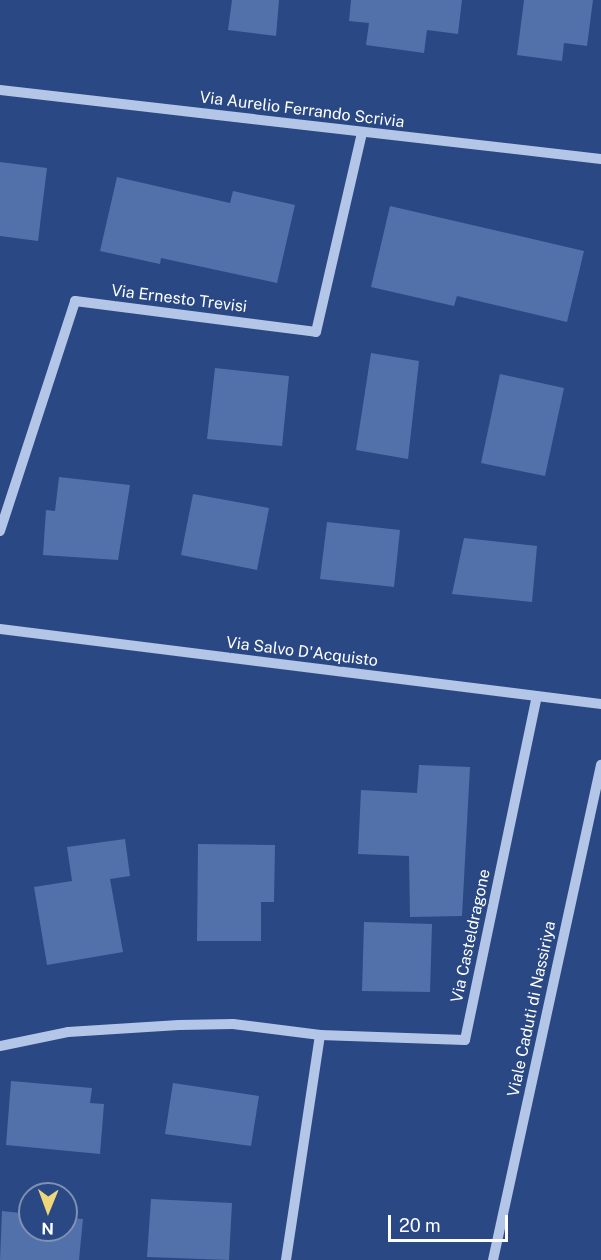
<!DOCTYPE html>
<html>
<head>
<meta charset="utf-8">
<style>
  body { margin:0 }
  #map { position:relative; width:601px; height:1260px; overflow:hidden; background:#294884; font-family:"Public Sans",sans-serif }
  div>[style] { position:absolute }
  .building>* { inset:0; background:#5271ab }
  .minor>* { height:10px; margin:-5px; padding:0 5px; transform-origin:5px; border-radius:5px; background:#b3c6e7 }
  span { translate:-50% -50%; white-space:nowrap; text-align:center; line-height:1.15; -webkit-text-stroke:5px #294884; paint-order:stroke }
  .street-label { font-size:16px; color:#fff }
  .north { position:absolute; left:18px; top:1182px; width:60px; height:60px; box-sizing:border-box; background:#294884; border:2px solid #7f91b5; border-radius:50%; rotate:181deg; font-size:16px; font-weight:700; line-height:24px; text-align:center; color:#fff }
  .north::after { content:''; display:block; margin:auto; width:21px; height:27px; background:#eed77a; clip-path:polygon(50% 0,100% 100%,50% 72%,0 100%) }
  .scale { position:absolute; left:388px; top:1215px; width:120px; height:27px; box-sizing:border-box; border:3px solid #fff; border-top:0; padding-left:8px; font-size:18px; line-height:21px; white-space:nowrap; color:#fff; -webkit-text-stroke:4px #294884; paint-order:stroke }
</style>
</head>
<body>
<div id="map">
  <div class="building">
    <div style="clip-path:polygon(232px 0,279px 0,276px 36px,228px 30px)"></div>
    <div style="clip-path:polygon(351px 0,462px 0,458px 34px,427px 30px,424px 53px,366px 45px,369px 23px,349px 21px)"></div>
    <div style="clip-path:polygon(524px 0,593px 0,587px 46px,564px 43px,562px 61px,517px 55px)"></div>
    <div style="clip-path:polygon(0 162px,47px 168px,38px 241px,0 236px)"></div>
    <div style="clip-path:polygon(117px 177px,230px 203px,233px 191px,295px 205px,277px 283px,161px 258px,160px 264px,100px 251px)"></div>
    <div style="clip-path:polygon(390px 206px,584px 251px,567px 322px,457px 296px,454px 306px,371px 287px)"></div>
    <div style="clip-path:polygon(371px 353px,419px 361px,408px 459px,356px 450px)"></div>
    <div style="clip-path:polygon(215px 368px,289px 376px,282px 446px,207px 439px)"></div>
    <div style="clip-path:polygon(500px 374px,564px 388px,545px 476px,481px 463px)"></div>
    <div style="clip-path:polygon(59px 477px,130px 485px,118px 560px,43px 555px,46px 510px,55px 511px)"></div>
    <div style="clip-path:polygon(193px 494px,269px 508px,257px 570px,181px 555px)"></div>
    <div style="clip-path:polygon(327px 522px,400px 530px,394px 587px,320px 579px)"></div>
    <div style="clip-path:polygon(464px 538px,537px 546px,532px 602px,452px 594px)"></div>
    <div style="clip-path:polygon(419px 765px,470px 767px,462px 916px,410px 917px,409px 856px,358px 854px,361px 790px,417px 793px)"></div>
    <div style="clip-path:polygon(125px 839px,130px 876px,110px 879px,123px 952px,47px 965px,34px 887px,72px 881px,67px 847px)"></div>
    <div style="clip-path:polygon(198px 844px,275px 845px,274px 902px,261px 902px,261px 941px,197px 941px)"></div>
    <div style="clip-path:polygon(364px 922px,432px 924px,430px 992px,362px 991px)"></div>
    <div style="clip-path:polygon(11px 1081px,92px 1088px,90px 1103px,104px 1104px,100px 1154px,6px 1145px)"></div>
    <div style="clip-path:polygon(173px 1083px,259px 1096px,251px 1146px,165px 1134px)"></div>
    <div style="clip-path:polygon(151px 1199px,232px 1203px,229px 1260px,147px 1257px)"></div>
    <div style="clip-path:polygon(2px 1211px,30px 1214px,30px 1230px,66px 1230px,66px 1218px,83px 1219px,79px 1260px,0 1260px)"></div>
  </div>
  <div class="minor">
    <div style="left:0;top:90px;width:605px;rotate:6.55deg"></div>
    <div style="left:0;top:531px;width:242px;rotate:-71.9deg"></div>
    <div style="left:75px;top:301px;width:243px;rotate:7.3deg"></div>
    <div style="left:316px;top:332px;width:205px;rotate:-77deg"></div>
    <div style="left:0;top:629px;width:606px;rotate:7.11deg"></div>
    <div style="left:320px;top:1035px;width:145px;rotate:2deg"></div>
    <div style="left:465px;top:1040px;width:351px;rotate:-78.2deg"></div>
    <div style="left:0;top:1046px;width:69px;rotate:-11.6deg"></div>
    <div style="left:68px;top:1032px;width:111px;rotate:-3.6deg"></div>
    <div style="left:179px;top:1025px;width:54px;rotate:-1.1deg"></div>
    <div style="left:233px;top:1024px;width:88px;rotate:7.2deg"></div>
    <div style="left:320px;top:1035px;width:228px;rotate:98.6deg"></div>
    <div style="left:493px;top:1260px;width:507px;rotate:-77.69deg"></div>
  </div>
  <div class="street-label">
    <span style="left:302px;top:110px;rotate:7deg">Via Aurelio Ferrando Scrivia</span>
    <span style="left:179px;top:299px;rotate:7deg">Via Ernesto Trevisi</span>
    <span style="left:302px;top:652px;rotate:7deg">Via Salvo D'Acquisto</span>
    <span style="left:471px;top:936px;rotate:-78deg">Via Casteldragone</span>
    <span style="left:532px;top:1009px;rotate:-78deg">Viale Caduti di Nassiriya</span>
  </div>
  <div class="north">N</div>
  <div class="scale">20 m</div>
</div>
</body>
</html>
